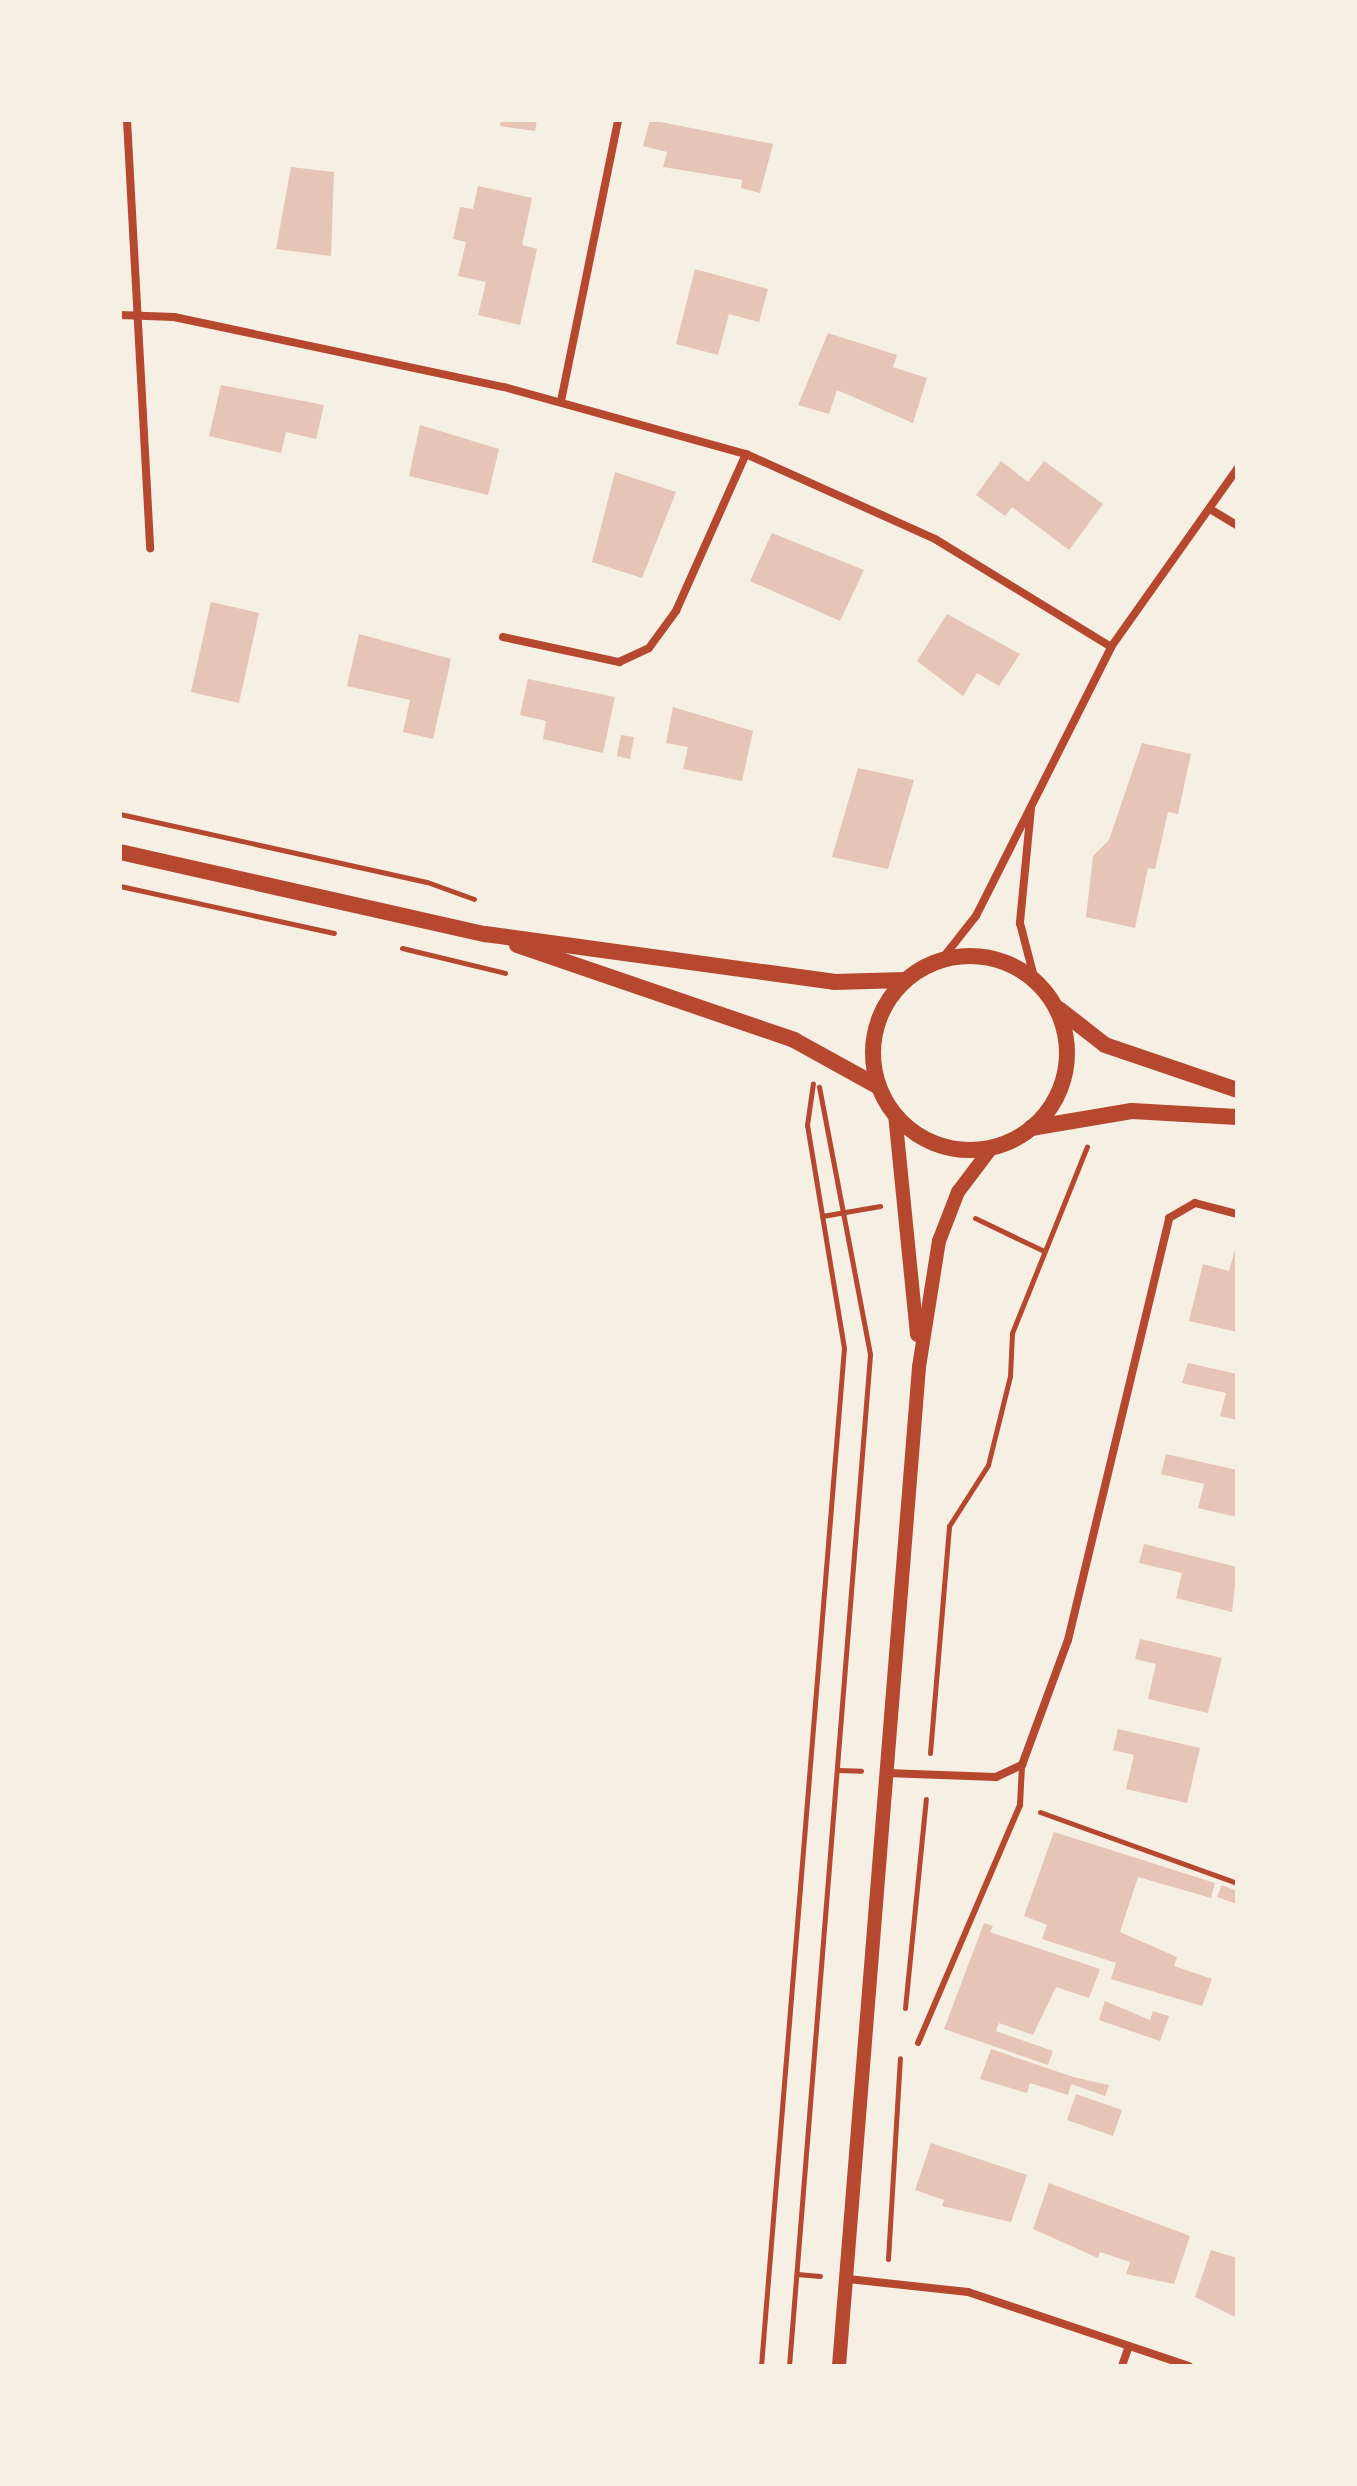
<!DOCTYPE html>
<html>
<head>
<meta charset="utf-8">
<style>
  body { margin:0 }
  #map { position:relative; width:1357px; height:2486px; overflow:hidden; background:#f6efe4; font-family:Helvetica,sans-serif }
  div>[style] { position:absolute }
  .building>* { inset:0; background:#e6c5b7 }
  .path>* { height:5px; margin:-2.5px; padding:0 2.5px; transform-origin:2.5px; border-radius:2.5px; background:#b5482f }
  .service>* { height:6px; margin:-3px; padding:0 3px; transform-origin:3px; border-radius:3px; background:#b5482f }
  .minor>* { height:8px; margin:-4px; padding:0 4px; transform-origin:4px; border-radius:4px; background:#b5482f }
  .tertiary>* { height:14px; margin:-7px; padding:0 7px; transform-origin:7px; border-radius:7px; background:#b5482f }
  .secondary>* { height:16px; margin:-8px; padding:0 8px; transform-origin:8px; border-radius:8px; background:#b5482f }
  .secondary>.ring { margin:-8px; padding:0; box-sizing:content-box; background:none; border:16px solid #b5482f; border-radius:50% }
  span { translate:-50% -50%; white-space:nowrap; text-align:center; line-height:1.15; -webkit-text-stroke:6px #f6efe4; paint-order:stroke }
  .frame { position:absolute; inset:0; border:122px solid #f6efe4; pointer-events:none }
</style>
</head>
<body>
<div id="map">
  <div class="building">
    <div style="clip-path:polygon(501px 120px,537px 120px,535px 131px,500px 126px)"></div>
    <div style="clip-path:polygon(650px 120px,773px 144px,760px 193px,741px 188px,742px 180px,663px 167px,667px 152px,643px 146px)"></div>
    <div style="clip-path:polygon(291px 167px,334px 172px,331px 256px,276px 249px)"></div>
    <div style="clip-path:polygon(478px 186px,532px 198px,522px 245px,537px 249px,520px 325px,478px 315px,486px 282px,458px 276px,466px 242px,453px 239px,460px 207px,473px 209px)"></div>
    <div style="clip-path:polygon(695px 269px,768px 289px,759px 322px,729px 314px,718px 355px,676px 344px)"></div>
    <div style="clip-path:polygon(828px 333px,897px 355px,893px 367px,927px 378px,913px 423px,837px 390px,829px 414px,798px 405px)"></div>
    <div style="clip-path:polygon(221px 385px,324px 405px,316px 439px,286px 432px,281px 453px,209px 436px)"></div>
    <div style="clip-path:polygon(420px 425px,499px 449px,488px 495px,409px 476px)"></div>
    <div style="clip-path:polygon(1001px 461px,1028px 482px,1044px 461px,1103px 504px,1069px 550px,1012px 507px,1005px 516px,976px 495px)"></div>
    <div style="clip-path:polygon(615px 472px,676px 492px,642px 578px,592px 562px)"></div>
    <div style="clip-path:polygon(772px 533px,864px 570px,840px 621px,750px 581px)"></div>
    <div style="clip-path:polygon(211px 602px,259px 613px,239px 703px,191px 692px)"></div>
    <div style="clip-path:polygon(947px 614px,1020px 654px,999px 686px,977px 673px,963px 696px,917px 661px)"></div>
    <div style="clip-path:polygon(359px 634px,451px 659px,433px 739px,403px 732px,410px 700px,347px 686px)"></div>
    <div style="clip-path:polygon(528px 679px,615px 697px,603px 753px,543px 739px,546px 721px,520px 715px)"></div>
    <div style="clip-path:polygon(673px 707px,753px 731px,742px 781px,683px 769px,688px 747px,666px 743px)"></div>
    <div style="clip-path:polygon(621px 735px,634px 737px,630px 759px,617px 756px)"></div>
    <div style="clip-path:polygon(1142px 743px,1191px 754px,1178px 814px,1168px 812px,1155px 869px,1148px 868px,1135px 928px,1086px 917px,1093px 856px,1109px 840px)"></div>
    <div style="clip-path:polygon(858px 768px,914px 780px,888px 869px,832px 857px)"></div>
    <div style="clip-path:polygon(1237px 1242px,1237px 1332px,1189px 1321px,1203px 1264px,1229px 1271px)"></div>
    <div style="clip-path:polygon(1188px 1363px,1237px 1374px,1237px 1420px,1220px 1416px,1226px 1393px,1182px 1383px)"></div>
    <div style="clip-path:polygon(1166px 1454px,1237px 1470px,1237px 1517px,1198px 1508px,1204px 1484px,1161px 1474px)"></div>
    <div style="clip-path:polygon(1144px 1544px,1237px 1567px,1232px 1612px,1176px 1598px,1182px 1573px,1139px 1563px)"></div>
    <div style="clip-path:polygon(1140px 1639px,1222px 1658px,1208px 1713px,1148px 1699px,1156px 1664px,1135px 1659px)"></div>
    <div style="clip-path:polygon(1118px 1729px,1200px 1748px,1187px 1803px,1126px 1789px,1134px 1755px,1113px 1750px)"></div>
    <div style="clip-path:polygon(1054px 1832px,1215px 1883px,1211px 1898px,1138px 1877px,1120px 1932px,1177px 1957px,1174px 1966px,1212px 1979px,1202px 2006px,1111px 1979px,1116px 1963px,1042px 1939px,1047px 1925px,1024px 1916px)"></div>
    <div style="clip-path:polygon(1222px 1885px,1237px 1891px,1237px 1904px,1217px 1897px)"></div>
    <div style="clip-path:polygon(984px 1923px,993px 1926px,990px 1932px,1100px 1969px,1089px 1998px,1056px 1987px,1033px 2035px,999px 2023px,996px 2031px,1053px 2051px,1048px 2065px,944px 2029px)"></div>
    <div style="clip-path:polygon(1105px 2001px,1150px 2020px,1153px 2011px,1169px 2016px,1160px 2041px,1099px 2020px)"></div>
    <div style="clip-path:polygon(991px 2049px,1073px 2077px,1109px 2085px,1105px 2096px,1071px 2084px,1068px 2095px,1030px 2083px,1027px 2093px,980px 2079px)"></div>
    <div style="clip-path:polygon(1076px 2094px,1122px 2110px,1113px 2136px,1067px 2120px)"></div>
    <div style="clip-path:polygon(931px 2143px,1027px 2175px,1011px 2222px,942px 2206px,944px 2200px,915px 2190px)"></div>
    <div style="clip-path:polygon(1049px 2183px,1190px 2236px,1174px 2284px,1126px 2274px,1130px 2262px,1100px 2252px,1098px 2258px,1033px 2229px)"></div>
    <div style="clip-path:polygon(1211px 2250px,1237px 2258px,1237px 2318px,1195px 2297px)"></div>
  </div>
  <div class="path">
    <div style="left:120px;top:814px;width:314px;rotate:12.5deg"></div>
    <div style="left:427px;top:882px;width:50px;rotate:19.9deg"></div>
    <div style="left:120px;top:886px;width:219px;rotate:12.4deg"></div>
    <div style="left:402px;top:948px;width:106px;rotate:13.6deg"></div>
    <div style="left:822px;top:1216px;width:59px;rotate:-9.8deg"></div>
    <div style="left:975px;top:1218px;width:76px;rotate:25.6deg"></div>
    <div style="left:930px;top:1753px;width:228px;rotate:-85.2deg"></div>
    <div style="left:949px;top:1526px;width:72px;rotate:-57.4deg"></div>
    <div style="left:988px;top:1465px;width:92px;rotate:-76.1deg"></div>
    <div style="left:1010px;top:1376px;width:43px;rotate:-87.3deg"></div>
    <div style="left:1012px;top:1333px;width:201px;rotate:-68.1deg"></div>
    <div style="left:838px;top:1770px;width:23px;rotate:2deg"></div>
    <div style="left:1040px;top:1812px;width:209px;rotate:19.8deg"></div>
    <div style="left:905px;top:2008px;width:210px;rotate:-84.3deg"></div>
    <div style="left:888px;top:2259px;width:201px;rotate:-86.6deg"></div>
    <div style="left:797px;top:2274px;width:23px;rotate:5deg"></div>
    <div style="left:761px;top:2366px;width:1021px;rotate:-85.34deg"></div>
    <div style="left:844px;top:1348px;width:226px;rotate:-99.4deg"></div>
    <div style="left:807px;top:1125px;width:42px;rotate:-81.9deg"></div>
    <div style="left:789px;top:2366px;width:1015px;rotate:-85.42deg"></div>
    <div style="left:870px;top:1354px;width:272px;rotate:-100.8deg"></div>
  </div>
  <div class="service">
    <div style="left:918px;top:2043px;width:259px;rotate:-66.8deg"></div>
    <div style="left:1020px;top:1805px;width:40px;rotate:-87.1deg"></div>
  </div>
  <div class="minor">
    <div style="left:127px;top:120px;width:429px;rotate:86.9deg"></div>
    <div style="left:120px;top:315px;width:54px;rotate:2.1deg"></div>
    <div style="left:174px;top:317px;width:337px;rotate:12deg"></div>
    <div style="left:504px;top:387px;width:251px;rotate:15.5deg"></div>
    <div style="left:746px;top:454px;width:207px;rotate:24.2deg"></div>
    <div style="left:935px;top:539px;width:206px;rotate:31.5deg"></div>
    <div style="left:561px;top:401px;width:287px;rotate:-78.5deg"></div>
    <div style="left:1210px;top:509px;width:31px;rotate:31deg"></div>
    <div style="left:503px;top:637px;width:119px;rotate:12.2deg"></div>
    <div style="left:619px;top:662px;width:33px;rotate:-25deg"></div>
    <div style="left:649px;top:648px;width:46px;rotate:-53.9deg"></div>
    <div style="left:676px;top:611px;width:172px;rotate:-66deg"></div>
    <div style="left:1031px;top:808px;width:116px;rotate:95.5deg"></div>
    <div style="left:1020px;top:923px;width:60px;rotate:75.5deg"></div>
    <div style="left:942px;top:959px;width:55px;rotate:-51.7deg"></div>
    <div style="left:976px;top:916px;width:301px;rotate:-63.3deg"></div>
    <div style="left:1111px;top:647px;width:218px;rotate:-54.7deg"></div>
    <div style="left:886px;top:1773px;width:110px;rotate:2.1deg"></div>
    <div style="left:996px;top:1777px;width:29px;rotate:-25deg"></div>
    <div style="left:1022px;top:1765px;width:133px;rotate:-69.8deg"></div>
    <div style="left:1068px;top:1640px;width:434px;rotate:-76.5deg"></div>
    <div style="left:1169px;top:1218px;width:30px;rotate:-30deg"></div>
    <div style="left:1195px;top:1203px;width:43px;rotate:14.7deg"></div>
    <div style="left:848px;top:2279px;width:121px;rotate:6.2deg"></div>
    <div style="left:968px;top:2292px;width:233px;rotate:18.5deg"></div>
    <div style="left:1122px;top:2366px;width:21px;rotate:-71deg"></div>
  </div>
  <div class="tertiary">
    <div style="left:895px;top:1114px;width:222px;rotate:84.3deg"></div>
    <div style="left:839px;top:2366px;width:1002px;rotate:-85.42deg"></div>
    <div style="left:919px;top:1367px;width:128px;rotate:-81deg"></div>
    <div style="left:939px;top:1241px;width:53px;rotate:-68.8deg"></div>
    <div style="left:958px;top:1192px;width:56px;rotate:-52.9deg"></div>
  </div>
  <div class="secondary">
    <div style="left:120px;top:852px;width:374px;rotate:12.7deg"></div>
    <div style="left:485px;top:934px;width:352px;rotate:7.8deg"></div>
    <div style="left:834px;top:982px;width:71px;rotate:-1.6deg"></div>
    <div style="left:517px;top:945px;width:293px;rotate:18.9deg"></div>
    <div style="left:794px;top:1040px;width:97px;rotate:28.9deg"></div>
    <div class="ring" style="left:873px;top:956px;width:178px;height:178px"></div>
    <div style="left:1059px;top:1009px;width:58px;rotate:38deg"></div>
    <div style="left:1105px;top:1045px;width:139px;rotate:18.8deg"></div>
    <div style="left:1031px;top:1128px;width:102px;rotate:-9.6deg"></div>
    <div style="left:1132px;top:1111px;width:105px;rotate:3.3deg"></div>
  </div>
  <div class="frame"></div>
</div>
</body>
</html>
